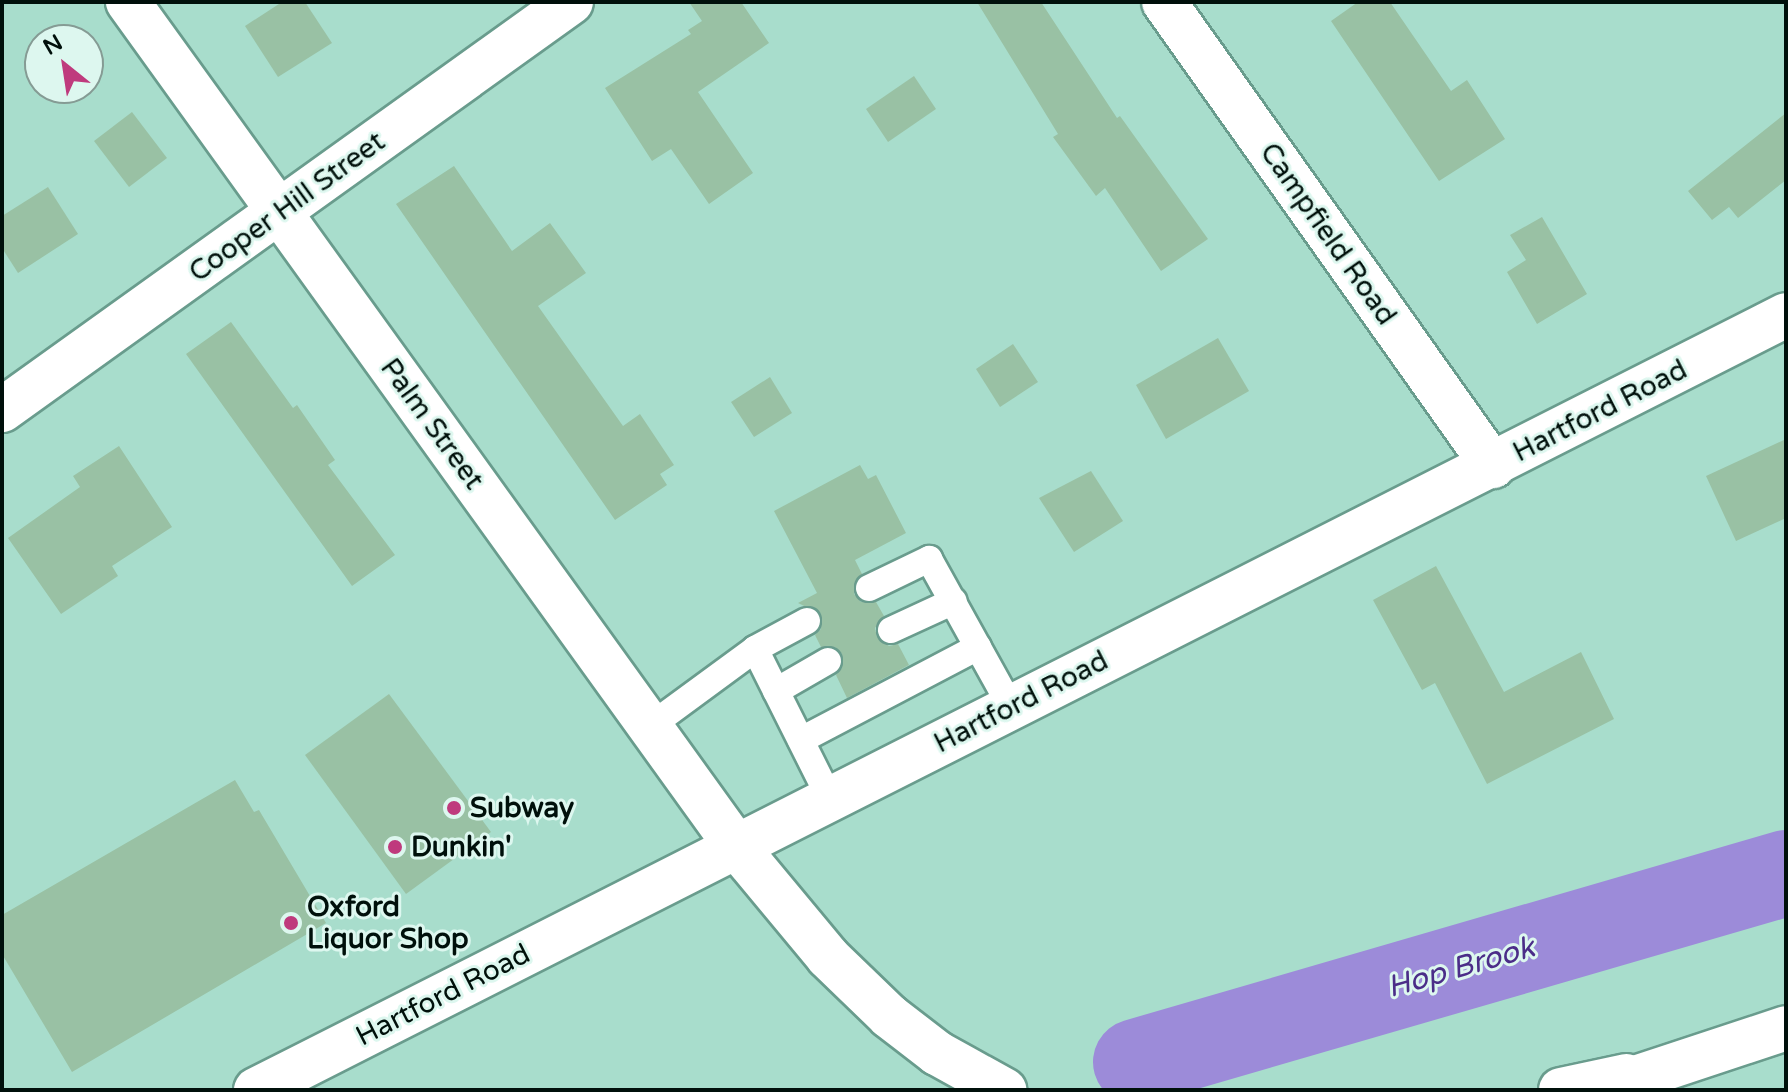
<!DOCTYPE html>
<html>
<head>
<meta charset="utf-8">
<style>
  body { margin:0 }
  #map { position:relative; width:1788px; height:1092px; overflow:hidden; background:#a8ddcc; font-family:"Varela Round",sans-serif }
  div>[style] { position:absolute }
  .river>* { height:86px; margin:-43px; padding:0 43px; transform-origin:43px; border-radius:43px; background:#9c8bd9 }
  .building>* { inset:0; background:#99c1a4 }
  .roads { filter:drop-shadow(2px 0 #699c8d) drop-shadow(-2px 0 #699c8d) drop-shadow(0 2px #699c8d) drop-shadow(0 -2px #699c8d) }
  .lane>* { height:26px; margin:-13px; padding:0 13px; transform-origin:13px; border-radius:13px; background:#fff }
  .street>* { height:44px; margin:-22px; padding:0 22px; transform-origin:22px; border-radius:22px; background:#fff }
  .secondary>* { height:44px; margin:-22px; padding:0 22px; transform-origin:22px; border-radius:22px; background:#fff }
  .highway>* { height:44px; margin:-22px; padding:0 22px; transform-origin:22px; border-radius:22px; background:#fff }
  .dots>* { width:22px; height:22px; translate:-50% -50%; box-sizing:border-box; border:4px solid #ddf7ef; border-radius:50% }
  span { translate:-50% -50%; white-space:nowrap; text-align:center; line-height:1.15; -webkit-text-stroke:6px #ddf7ef; paint-order:stroke }
  .street-label { font-size:28px; color:#00100b }
  .poi-label { font-size:28px; color:#00100b; font-weight:700 }
  .left { translate:0 -50%; text-align:left }
  .water-label { font-size:30px; color:#4b2d88; font-style:italic }
  .frame { position:absolute; inset:0; border:4px solid #00100b; pointer-events:none }
  .north { position:absolute; left:24px; top:24px; width:80px; height:80px; box-sizing:border-box; background:#ddf7ef; border:2px solid #859b94; border-radius:50%; rotate:330deg; font-size:22px; font-weight:700; line-height:32px; text-align:center; color:#00100b }
  .north::after { content:''; display:block; margin:auto; width:28px; height:36px; background:#bf3a7d; clip-path:polygon(50% 0,100% 100%,50% 72%,0 100%) }
</style>
</head>
<body>
<div id="map">
  <div class="river">
    <div style="left:1136px;top:1062px;width:677px;rotate:-16.21deg"></div>
  </div>
  <div class="building">
    <div style="clip-path:polygon(282px 2px,305px 2px,332px 43px,278px 77px,245px 26px)"></div>
    <div style="clip-path:polygon(689px 2px,741px 2px,769px 43px,698px 92px,753px 173px,709px 204px,671px 149px,652px 161px,605px 88px,691px 34px,688px 30px,702px 21px)"></div>
    <div style="clip-path:polygon(977px 2px,1041px 2px,1117px 118px,1120px 116px,1208px 239px,1161px 271px,1105px 188px,1096px 196px,1053px 137px,1058px 134px)"></div>
    <div style="clip-path:polygon(1358px 2px,1390px 2px,1451px 91px,1467px 80px,1505px 139px,1439px 181px,1331px 21px)"></div>
    <div style="clip-path:polygon(914px 76px,936px 109px,888px 142px,866px 109px)"></div>
    <div style="clip-path:polygon(132px 112px,167px 158px,129px 187px,94px 141px)"></div>
    <div style="clip-path:polygon(1786px 113px,1786px 180px,1738px 218px,1729px 207px,1712px 220px,1688px 191px)"></div>
    <div style="clip-path:polygon(454px 166px,512px 251px,550px 223px,586px 273px,538px 306px,623px 426px,640px 414px,674px 465px,660px 474px,667px 485px,615px 520px,396px 204px)"></div>
    <div style="clip-path:polygon(48px 187px,78px 234px,18px 273px,2px 248px,2px 216px)"></div>
    <div style="clip-path:polygon(1542px 217px,1587px 294px,1537px 324px,1507px 272px,1526px 260px,1510px 235px)"></div>
    <div style="clip-path:polygon(231px 322px,293px 408px,297px 405px,335px 460px,328px 465px,395px 555px,352px 586px,186px 354px)"></div>
    <div style="clip-path:polygon(1218px 338px,1249px 391px,1166px 439px,1136px 385px)"></div>
    <div style="clip-path:polygon(1013px 344px,1038px 382px,1000px 407px,976px 369px)"></div>
    <div style="clip-path:polygon(770px 377px,792px 413px,754px 437px,731px 402px)"></div>
    <div style="clip-path:polygon(1786px 439px,1786px 518px,1736px 541px,1706px 476px)"></div>
    <div style="clip-path:polygon(119px 446px,172px 527px,112px 566px,118px 576px,61px 614px,8px 538px,80px 487px,73px 476px)"></div>
    <div style="clip-path:polygon(860px 465px,868px 479px,876px 475px,906px 533px,855px 560px,862px 574px,854px 594px,861px 602px,876px 602px,884px 616px,875px 628px,877px 637px,889px 646px,898px 644px,909px 665px,847px 698px,836px 675px,842px 668px,842px 654px,835px 647px,821px 647px,815px 635px,821px 629px,821px 614px,798px 603px,817px 593px,774px 511px)"></div>
    <div style="clip-path:polygon(1091px 471px,1123px 521px,1074px 552px,1039px 498px)"></div>
    <div style="clip-path:polygon(1436px 566px,1504px 692px,1581px 652px,1614px 719px,1487px 784px,1435px 683px,1422px 690px,1373px 600px)"></div>
    <div style="clip-path:polygon(389px 694px,491px 832px,406px 894px,305px 755px)"></div>
    <div style="clip-path:polygon(235px 780px,254px 812px,259px 810px,326px 923px,72px 1072px,2px 954px,2px 915px)"></div>
  </div>
  <div class="roads">
    <div class="lane">
      <div style="left:869px;top:588px;width:67px;rotate:-25.8deg"></div>
      <div style="left:929px;top:559px;width:169px;rotate:61deg"></div>
      <div style="left:891px;top:630px;width:69px;rotate:-24.7deg"></div>
      <div style="left:755px;top:649px;width:59px;rotate:-28.3deg"></div>
      <div style="left:776px;top:691px;width:60px;rotate:-30deg"></div>
      <div style="left:649px;top:727px;width:132px;rotate:-36.3deg"></div>
      <div style="left:755px;top:649px;width:168px;rotate:63.4deg"></div>
      <div style="left:801px;top:740px;width:200px;rotate:-27.7deg"></div>
    </div>
    <div class="street">
      <div style="left:128px;top:2px;width:1040px;rotate:54.23deg"></div>
      <div style="left:1164px;top:2px;width:569px;rotate:54.66deg"></div>
      <div style="left:2px;top:410px;width:700px;rotate:-35.64deg"></div>
    </div>
    <div class="secondary">
      <div style="left:256px;top:1090px;width:1715px;rotate:-26.86deg"></div>
    </div>
    <div class="highway">
      <div style="left:736px;top:846px;width:144px;rotate:50.3deg"></div>
      <div style="left:828px;top:957px;width:85px;rotate:44deg"></div>
      <div style="left:889px;top:1016px;width:61px;rotate:37.6deg"></div>
      <div style="left:937px;top:1053px;width:77px;rotate:28.9deg"></div>
      <div style="left:1561px;top:1090px;width:67px;rotate:-12deg"></div>
      <div style="left:1599px;top:1090px;width:197px;rotate:-18.3deg"></div>
    </div>
  </div>
  <div class="dots">
    <div style="left:454px;top:808px;background:#bf3a7d"></div>
    <div style="left:395px;top:847px;background:#bf3a7d"></div>
    <div style="left:291px;top:923px;background:#bf3a7d"></div>
  </div>
  <div class="street-label">
    <span style="left:287px;top:207px;rotate:-36deg">Cooper Hill Street</span>
    <span style="left:1328px;top:234px;rotate:55deg">Campfield Road</span>
    <span style="left:1600px;top:411px;rotate:-27deg">Hartford Road</span>
    <span style="left:432px;top:424px;rotate:54deg">Palm Street</span>
    <span style="left:1021px;top:702px;rotate:-27deg">Hartford Road</span>
    <span style="left:443px;top:995px;rotate:-27deg">Hartford Road</span>
  </div>
  <div class="poi-label">
    <span class="left" style="left:470px;top:808px">Subway</span>
    <span class="left" style="left:411px;top:847px">Dunkin'</span>
    <span class="left" style="left:307px;top:923px">Oxford<br>Liquor Shop</span>
  </div>
  <div class="water-label">
    <span style="left:1461px;top:968px;rotate:-16deg">Hop Brook</span>
  </div>
  <div class="frame"></div>
  <div class="north">N</div>
</div>
</body>
</html>
